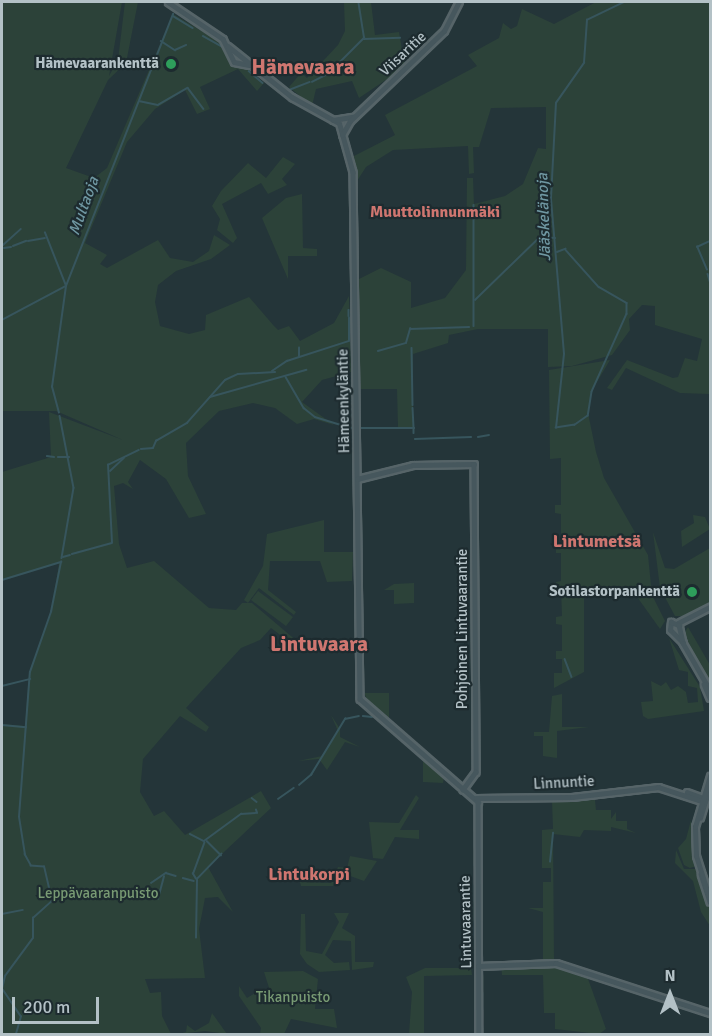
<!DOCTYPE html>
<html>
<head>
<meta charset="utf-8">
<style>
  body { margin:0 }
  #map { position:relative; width:712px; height:1036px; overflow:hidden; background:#243539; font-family:Signika,sans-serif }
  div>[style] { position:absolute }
  .green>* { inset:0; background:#2c4239 }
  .stream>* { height:1.5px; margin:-0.75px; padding:0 0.75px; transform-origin:0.75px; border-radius:0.75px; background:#37555d }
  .roads { filter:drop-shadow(2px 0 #566468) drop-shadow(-2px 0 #566468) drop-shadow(0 2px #566468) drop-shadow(0 -2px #566468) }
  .secondary>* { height:4.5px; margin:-2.25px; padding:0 2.25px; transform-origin:2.25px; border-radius:2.25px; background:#46575d }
  .dots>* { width:16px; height:16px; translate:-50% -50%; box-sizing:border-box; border:3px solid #1d2b2f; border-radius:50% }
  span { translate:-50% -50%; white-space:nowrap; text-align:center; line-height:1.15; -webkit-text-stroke:4.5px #1d2b2f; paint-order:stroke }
  .street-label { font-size:15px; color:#b3c1c6 }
  .poi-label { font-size:15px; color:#b3c1c6; font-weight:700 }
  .right { translate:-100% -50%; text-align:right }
  .park-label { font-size:15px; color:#789a73 }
  .water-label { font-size:16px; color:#6f97a2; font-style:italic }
  .neighbourhood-label { font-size:16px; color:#cf7670; font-weight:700 }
  .quarter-label { font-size:18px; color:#cf7670; font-weight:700 }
  .district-label { font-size:21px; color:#cf7670; font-weight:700 }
  .frame { position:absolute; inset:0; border:3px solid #b3c1c6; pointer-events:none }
  .north { position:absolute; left:640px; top:964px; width:60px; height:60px; -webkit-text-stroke:4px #1d2b2f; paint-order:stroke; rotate:0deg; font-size:16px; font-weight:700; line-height:24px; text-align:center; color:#b3c1c6 }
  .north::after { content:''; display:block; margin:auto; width:21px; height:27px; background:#b3c1c6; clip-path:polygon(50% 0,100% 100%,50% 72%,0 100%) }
  .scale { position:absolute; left:12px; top:997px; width:87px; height:27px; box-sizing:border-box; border:3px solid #b3c1c6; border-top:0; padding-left:8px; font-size:18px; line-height:21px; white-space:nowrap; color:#b3c1c6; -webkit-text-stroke:4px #1d2b2f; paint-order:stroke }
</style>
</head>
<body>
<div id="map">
  <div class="green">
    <div style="clip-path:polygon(2px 2px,122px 2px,109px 76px,118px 60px,125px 2px,138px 2px,126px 63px,108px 80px,66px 168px,94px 178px,107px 168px,173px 14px,222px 43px,229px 63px,248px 69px,264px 83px,257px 91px,238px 69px,200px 87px,210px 109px,197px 114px,185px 90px,155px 109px,127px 142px,85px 243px,107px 255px,100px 264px,107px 268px,158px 240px,170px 258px,193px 262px,209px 251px,214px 235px,230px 245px,211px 259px,176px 271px,158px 285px,155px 302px,160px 326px,189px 334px,205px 330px,206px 315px,249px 297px,274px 326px,278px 330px,289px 326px,300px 341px,334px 323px,349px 296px,351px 372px,322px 380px,302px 402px,334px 425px,314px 419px,297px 424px,275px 408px,253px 403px,219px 411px,186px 443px,188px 476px,206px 514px,189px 518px,166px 479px,140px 460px,128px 482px,133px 489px,123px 483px,114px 486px,119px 544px,127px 568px,154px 561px,209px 608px,236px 610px,242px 603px,252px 603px,298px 642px,296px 647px,271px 628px,260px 640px,241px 648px,186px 708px,209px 727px,206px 732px,180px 716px,143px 759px,140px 792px,154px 816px,164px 811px,185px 835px,261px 791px,271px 808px,208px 867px,233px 912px,218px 897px,205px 898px,199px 929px,205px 978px,145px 979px,150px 993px,161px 992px,162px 1016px,171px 1034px,2px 1034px,2px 724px,25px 726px,29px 673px,51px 614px,59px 563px,2px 580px,2px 472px,51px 457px,49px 412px,123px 440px,56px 411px,2px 411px)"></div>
    <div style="clip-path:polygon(344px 2px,371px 2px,375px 35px,399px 32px,405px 67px,359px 98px,352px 81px,316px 89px,312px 106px,289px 87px,301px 73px,307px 78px,338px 45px,345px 31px)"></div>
    <div style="clip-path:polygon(596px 2px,710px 2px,710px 399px,709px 394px,680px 393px,626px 368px,612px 390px,607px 388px,627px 360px,673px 378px,678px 377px,685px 358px,697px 361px,702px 339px,655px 325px,655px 306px,642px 305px,629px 319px,630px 330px,612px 355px,572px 366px,548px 367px,548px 329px,478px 329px,449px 335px,448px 343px,413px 354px,413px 427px,398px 427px,397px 389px,359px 389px,357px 280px,381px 268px,411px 282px,411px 308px,445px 298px,466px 270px,467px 178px,473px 178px,474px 204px,505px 196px,523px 184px,538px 148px,546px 149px,546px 107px,491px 108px,479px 147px,473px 147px,474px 173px,469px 174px,468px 146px,393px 150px,366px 167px,357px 181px,354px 156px,395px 135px,385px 115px,477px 66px,468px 55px,499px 38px,503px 23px,511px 29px,517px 26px,522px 9px,554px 24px)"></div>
    <div style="clip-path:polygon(283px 157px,295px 164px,282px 179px,287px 185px,268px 194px,261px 183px,222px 204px,237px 238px,233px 243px,217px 230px,220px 219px,212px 206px,221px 191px,248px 163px,266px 178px)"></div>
    <div style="clip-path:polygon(302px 194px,303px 248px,317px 249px,317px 256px,288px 256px,288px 279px,262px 218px,286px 198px)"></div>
    <div style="clip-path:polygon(610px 360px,591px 392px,588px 413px,596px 452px,604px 478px,648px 555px,652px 595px,665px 621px,660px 629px,630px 587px,584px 591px,584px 672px,554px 688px,554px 673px,562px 673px,562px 659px,556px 659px,556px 651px,562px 651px,562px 625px,556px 624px,556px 617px,562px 616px,561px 590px,556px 589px,556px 582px,561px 581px,561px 553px,556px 553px,556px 545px,561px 544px,561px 514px,555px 513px,555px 505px,561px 505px,561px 458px,550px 459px,549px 370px)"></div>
    <div style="clip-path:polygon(693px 515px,705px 517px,710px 529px,682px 547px,681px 531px,694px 523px)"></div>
    <div style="clip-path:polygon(324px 520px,324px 552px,353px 552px,352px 581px,327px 582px,320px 561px,270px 561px,268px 590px,296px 612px,294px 615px,259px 588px,248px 603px,244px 600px,263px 566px,267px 534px)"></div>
    <div style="clip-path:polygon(653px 532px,665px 568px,674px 569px,710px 548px,710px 605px,691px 616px,675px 616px,660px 588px)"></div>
    <div style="clip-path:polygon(414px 583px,414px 603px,394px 604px,394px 590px,384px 590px,394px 584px)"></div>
    <div style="clip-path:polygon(258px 591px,293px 617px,286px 626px,251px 600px)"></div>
    <div style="clip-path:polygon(688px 627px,710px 665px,710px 685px,685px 643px,683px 635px)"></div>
    <div style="clip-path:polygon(669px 638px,700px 687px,704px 711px,648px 719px,643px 716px,641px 702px,653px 701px,651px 681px,661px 686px,666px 682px,671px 690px,678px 686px,686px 692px,688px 703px,698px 702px,697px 688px,688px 686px,688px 672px,679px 670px)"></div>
    <div style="clip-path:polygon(364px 693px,389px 693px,389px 720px,369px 703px)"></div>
    <div style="clip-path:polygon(562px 694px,562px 727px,589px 727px,557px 731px,557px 758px,543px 756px,543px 736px,534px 736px,534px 732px,549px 732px,552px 696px)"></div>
    <div style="clip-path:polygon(331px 715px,340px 729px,340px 737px,360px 747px,345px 742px,327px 770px,319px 759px,298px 761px,322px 756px,338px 731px)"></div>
    <div style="clip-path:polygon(423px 758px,444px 777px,443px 783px,423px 782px)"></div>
    <div style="clip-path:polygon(416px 795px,419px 798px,400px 830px,419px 830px,419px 839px,395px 837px,383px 859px,373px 858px,369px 822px,399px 823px)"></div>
    <div style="clip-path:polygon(595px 800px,596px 810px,611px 810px,611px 819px,616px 812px,616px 821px,627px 821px,627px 829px,636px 833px,611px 827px,611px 831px,584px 830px,580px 837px,553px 834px,554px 960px,543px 960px,543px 912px,528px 908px,543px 908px,543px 882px,551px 882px,551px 868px,542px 868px,542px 830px,553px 829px,552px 801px)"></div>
    <div style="clip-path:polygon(691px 820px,697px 866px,690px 868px,684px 865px,678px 848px,686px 839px)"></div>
    <div style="clip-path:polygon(676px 850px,684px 869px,697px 869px,710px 908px,710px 926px,701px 912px,693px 881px,675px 863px)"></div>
    <div style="clip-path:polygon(350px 856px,377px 861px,364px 881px,342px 873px,333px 886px,301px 886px,300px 882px,331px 883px,338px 867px,347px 868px)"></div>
    <div style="clip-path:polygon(334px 913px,349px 913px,342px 928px,355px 936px,355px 962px,374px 962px,373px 967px,352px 970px,351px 941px,333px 940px,325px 955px,334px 963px,349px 962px,350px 970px,319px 972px,307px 964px,300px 954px,301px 914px,305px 914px,306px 951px,322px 954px,339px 922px)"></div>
    <div style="clip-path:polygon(501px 965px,556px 965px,587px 976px,606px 1029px,599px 1034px,555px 1029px,555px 1013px,544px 1013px,543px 975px,502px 975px)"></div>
    <div style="clip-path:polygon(425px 968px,471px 968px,472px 975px,424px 976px,424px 1034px,409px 1034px,412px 992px,406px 977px)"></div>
    <div style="clip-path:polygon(303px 971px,318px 979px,315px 1009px,334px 1009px,337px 1028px,291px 1019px,284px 1034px,260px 1034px,261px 1028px,239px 996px,239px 986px,247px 998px,257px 992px,272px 997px,264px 972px)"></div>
    <div style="clip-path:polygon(212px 1013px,227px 1034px,205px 1031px,179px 1034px,186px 1032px,187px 1025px,195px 1031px,209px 1023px)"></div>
  </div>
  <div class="stream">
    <div style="left:173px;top:16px;width:23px;rotate:31deg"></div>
    <div style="left:203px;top:36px;width:21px;rotate:29deg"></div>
    <div style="left:364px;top:39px;width:36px;rotate:-2deg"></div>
    <div style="left:161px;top:41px;width:17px;rotate:33deg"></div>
    <div style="left:175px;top:50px;width:12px;rotate:-24deg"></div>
    <div style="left:249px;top:71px;width:18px;rotate:41deg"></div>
    <div style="left:312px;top:82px;width:18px;rotate:-27deg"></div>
    <div style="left:328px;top:74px;width:51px;rotate:-45deg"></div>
    <div style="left:364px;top:38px;width:36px;rotate:-99deg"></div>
    <div style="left:289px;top:90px;width:22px;rotate:-21deg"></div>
    <div style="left:139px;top:101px;width:19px;rotate:12deg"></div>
    <div style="left:158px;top:105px;width:34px;rotate:-30deg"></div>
    <div style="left:188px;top:88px;width:26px;rotate:53deg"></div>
    <div style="left:474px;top:205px;width:121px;rotate:90deg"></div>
    <div style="left:28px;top:241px;width:17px;rotate:-10deg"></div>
    <div style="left:2px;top:246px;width:25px;rotate:-42deg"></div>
    <div style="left:13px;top:246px;width:14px;rotate:-21deg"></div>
    <div style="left:4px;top:248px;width:7px;rotate:-8deg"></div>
    <div style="left:557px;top:252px;width:9px;rotate:-21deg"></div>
    <div style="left:565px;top:249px;width:51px;rotate:48.2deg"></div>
    <div style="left:599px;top:287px;width:32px;rotate:30deg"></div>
    <div style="left:627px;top:303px;width:11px;rotate:90deg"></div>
    <div style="left:627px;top:314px;width:85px;rotate:114.2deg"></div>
    <div style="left:592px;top:392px;width:24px;rotate:99deg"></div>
    <div style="left:588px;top:416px;width:16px;rotate:145deg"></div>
    <div style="left:575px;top:425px;width:19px;rotate:171deg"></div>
    <div style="left:556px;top:428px;width:74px;rotate:-83.8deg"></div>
    <div style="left:564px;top:354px;width:157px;rotate:-94.8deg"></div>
    <div style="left:551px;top:198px;width:95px;rotate:-87deg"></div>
    <div style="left:556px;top:103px;width:49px;rotate:-55deg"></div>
    <div style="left:584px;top:63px;width:43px;rotate:-86deg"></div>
    <div style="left:587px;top:20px;width:41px;rotate:-25.9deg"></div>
    <div style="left:707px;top:270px;width:25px;rotate:-113deg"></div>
    <div style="left:697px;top:247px;width:14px;rotate:-25deg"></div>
    <div style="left:708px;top:274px;width:7px;rotate:74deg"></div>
    <div style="left:475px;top:300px;width:91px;rotate:-44.1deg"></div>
    <div style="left:540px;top:237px;width:15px;rotate:4deg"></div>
    <div style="left:349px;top:310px;width:6px;rotate:90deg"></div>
    <div style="left:2px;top:320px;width:72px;rotate:-28deg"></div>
    <div style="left:66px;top:286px;width:57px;rotate:-111.6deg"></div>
    <div style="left:412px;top:348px;width:57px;rotate:89deg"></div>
    <div style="left:378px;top:351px;width:29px;rotate:-16deg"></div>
    <div style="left:406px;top:343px;width:15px;rotate:-74deg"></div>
    <div style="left:410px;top:329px;width:59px;rotate:-1.9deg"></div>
    <div style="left:299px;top:357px;width:9px;rotate:-90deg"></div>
    <div style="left:272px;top:371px;width:18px;rotate:-34deg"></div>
    <div style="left:287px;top:361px;width:65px;rotate:-17.9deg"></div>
    <div style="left:349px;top:341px;width:23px;rotate:-90deg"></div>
    <div style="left:286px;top:377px;width:36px;rotate:60deg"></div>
    <div style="left:304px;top:408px;width:14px;rotate:39deg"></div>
    <div style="left:315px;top:417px;width:38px;rotate:17deg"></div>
    <div style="left:210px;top:397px;width:100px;rotate:-15.7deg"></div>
    <div style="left:413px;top:408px;width:20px;rotate:87deg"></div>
    <div style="left:59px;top:413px;width:27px;rotate:-105deg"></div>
    <div style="left:52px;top:387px;width:102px;rotate:-82.1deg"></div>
    <div style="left:66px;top:286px;width:292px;rotate:-68.5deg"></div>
    <div style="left:60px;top:416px;width:73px;rotate:79deg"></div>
    <div style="left:74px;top:488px;width:71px;rotate:99.7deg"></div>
    <div style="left:359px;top:428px;width:55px"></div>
    <div style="left:414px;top:428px;width:5px;rotate:90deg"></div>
    <div style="left:478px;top:437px;width:11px;rotate:-10deg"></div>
    <div style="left:415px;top:439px;width:56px;rotate:-2deg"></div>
    <div style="left:141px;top:449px;width:12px;rotate:-5deg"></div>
    <div style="left:153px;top:448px;width:8px;rotate:-67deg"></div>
    <div style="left:156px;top:441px;width:36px;rotate:-30deg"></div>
    <div style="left:187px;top:423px;width:57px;rotate:-48.5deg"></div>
    <div style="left:225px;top:380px;width:14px;rotate:-25deg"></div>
    <div style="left:238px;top:374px;width:37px;rotate:-3deg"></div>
    <div style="left:47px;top:456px;width:7px;rotate:8deg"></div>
    <div style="left:58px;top:457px;width:11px"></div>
    <div style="left:110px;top:471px;width:19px;rotate:-43deg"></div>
    <div style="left:72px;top:554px;width:41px;rotate:-15.4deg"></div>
    <div style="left:112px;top:543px;width:78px;rotate:-92.9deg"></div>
    <div style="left:108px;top:465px;width:34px;rotate:-26deg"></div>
    <div style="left:63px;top:557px;width:7px;rotate:-16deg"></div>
    <div style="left:2px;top:580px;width:62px;rotate:-17deg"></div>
    <div style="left:565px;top:659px;width:19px;rotate:69deg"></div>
    <div style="left:2px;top:686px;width:29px;rotate:-14deg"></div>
    <div style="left:363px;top:716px;width:9px;rotate:6deg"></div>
    <div style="left:2px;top:725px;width:24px;rotate:5deg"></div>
    <div style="left:299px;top:785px;width:16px;rotate:-40deg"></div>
    <div style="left:311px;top:775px;width:66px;rotate:-58.7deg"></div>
    <div style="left:345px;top:719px;width:14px;rotate:-12deg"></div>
    <div style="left:252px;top:798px;width:6px;rotate:39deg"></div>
    <div style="left:278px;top:799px;width:19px;rotate:-35deg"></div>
    <div style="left:190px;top:834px;width:16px;rotate:27deg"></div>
    <div style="left:204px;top:841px;width:46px;rotate:-36.1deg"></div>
    <div style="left:241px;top:814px;width:16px;rotate:-4deg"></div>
    <div style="left:257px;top:813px;width:3px;rotate:-108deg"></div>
    <div style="left:207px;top:841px;width:20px;rotate:45deg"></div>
    <div style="left:550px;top:862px;width:29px;rotate:-84deg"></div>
    <div style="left:183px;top:878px;width:11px;rotate:15deg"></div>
    <div style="left:196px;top:879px;width:6px;rotate:-121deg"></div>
    <div style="left:193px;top:874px;width:33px;rotate:-70deg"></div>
    <div style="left:151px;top:883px;width:18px;rotate:-34deg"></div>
    <div style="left:166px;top:873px;width:10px;rotate:17deg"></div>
    <div style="left:158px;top:899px;width:23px;rotate:-75deg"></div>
    <div style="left:2px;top:914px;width:21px;rotate:-11deg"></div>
    <div style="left:196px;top:938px;width:59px;rotate:-89deg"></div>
    <div style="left:197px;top:879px;width:35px;rotate:-46deg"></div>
    <div style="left:16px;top:1034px;width:18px;rotate:-74deg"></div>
    <div style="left:21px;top:1017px;width:34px;rotate:-124deg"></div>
    <div style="left:2px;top:989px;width:13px;rotate:-77deg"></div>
    <div style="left:5px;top:976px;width:47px;rotate:-53.6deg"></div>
    <div style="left:33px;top:938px;width:20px;rotate:-90deg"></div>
    <div style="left:33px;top:918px;width:25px;rotate:-42deg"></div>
    <div style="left:52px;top:901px;width:35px;rotate:-103deg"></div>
    <div style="left:44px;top:867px;width:13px;rotate:-176deg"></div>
    <div style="left:31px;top:866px;width:13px;rotate:-119deg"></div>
    <div style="left:25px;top:855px;width:38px;rotate:-99deg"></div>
    <div style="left:19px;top:817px;width:145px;rotate:-85.7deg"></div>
    <div style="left:30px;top:672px;width:64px;rotate:-70.7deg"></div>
    <div style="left:51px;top:612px;width:51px;rotate:-78.7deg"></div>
  </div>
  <div class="roads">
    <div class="secondary">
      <div style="left:168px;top:2px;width:66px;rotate:33.9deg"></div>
      <div style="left:223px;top:39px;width:25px;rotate:64deg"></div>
      <div style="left:234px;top:62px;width:15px;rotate:11deg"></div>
      <div style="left:228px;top:46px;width:82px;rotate:38.6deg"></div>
      <div style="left:292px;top:97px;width:54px;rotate:29deg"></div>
      <div style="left:333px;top:120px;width:20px;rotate:-9deg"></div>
      <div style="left:340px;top:125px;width:49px;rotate:74.5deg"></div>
      <div style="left:353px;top:172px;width:527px;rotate:89.24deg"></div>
      <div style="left:342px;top:135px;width:16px;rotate:-60deg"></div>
      <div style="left:350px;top:121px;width:130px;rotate:-43.8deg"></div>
      <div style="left:444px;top:31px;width:33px;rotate:-63deg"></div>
      <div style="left:357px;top:479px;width:58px;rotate:-14deg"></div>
      <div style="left:413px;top:465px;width:61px;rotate:-0.9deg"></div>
      <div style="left:474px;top:464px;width:308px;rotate:89.6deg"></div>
      <div style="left:476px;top:772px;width:22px;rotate:126deg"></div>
      <div style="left:678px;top:623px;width:36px;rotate:-27deg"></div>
      <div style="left:683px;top:643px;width:18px;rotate:-135deg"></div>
      <div style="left:670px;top:630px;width:8px;rotate:-83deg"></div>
      <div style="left:671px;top:622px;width:9px;rotate:21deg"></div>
      <div style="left:679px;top:625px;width:18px;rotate:77deg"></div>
      <div style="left:683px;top:643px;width:54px;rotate:60.1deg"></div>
      <div style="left:704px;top:684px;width:15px;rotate:67deg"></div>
      <div style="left:360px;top:699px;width:157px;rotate:41.1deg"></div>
      <div style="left:478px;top:802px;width:232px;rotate:89.8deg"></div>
      <div style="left:687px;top:792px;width:20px;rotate:20deg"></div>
      <div style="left:476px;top:798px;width:96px;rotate:-0.6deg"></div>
      <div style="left:572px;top:797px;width:87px;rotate:-6.6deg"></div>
      <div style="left:658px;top:787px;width:49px;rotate:17.7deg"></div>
      <div style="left:700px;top:818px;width:34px;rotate:-73deg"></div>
      <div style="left:701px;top:874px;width:29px;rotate:72deg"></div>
      <div style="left:709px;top:897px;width:43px;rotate:-107.6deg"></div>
      <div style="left:696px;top:856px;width:29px;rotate:-92deg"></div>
      <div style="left:695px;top:827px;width:53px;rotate:-73.6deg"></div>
      <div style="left:478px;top:966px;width:78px;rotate:-2.2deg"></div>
      <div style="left:556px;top:963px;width:162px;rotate:18deg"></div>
    </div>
  </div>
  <div class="dots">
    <div style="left:171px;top:64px;background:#2e9e5b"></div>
    <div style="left:692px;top:592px;background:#2e9e5b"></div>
  </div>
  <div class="street-label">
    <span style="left:403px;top:54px;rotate:-43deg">Viisaritie</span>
    <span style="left:344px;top:401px;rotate:-91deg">Hämeenkyläntie</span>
    <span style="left:463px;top:629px;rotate:-90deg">Pohjoinen Lintuvaarantie</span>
    <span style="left:564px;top:783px;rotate:-3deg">Linnuntie</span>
    <span style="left:466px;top:922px;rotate:-91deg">Lintuvaarantie</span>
  </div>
  <div class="poi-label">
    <span class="right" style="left:159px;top:64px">Hämevaarankenttä</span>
    <span class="right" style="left:680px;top:592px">Sotilastorpankenttä</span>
  </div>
  <div class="park-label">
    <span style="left:98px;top:894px">Leppävaaranpuisto</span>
    <span style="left:293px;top:998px">Tikanpuisto</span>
  </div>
  <div class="water-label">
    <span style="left:84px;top:206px;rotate:-70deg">Multaoja</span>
    <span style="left:544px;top:217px;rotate:-92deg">Jääskelänoja</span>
  </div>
  <div class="neighbourhood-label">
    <span style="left:435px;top:212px">Muuttolinnunmäki</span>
  </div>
  <div class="quarter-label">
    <span style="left:597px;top:541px">Lintumetsä</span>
    <span style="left:309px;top:874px">Lintukorpi</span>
  </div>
  <div class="district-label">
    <span style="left:303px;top:67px">Hämevaara</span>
    <span style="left:319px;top:644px">Lintuvaara</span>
  </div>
  <div class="frame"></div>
  <div class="north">N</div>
  <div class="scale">200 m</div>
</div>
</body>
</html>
